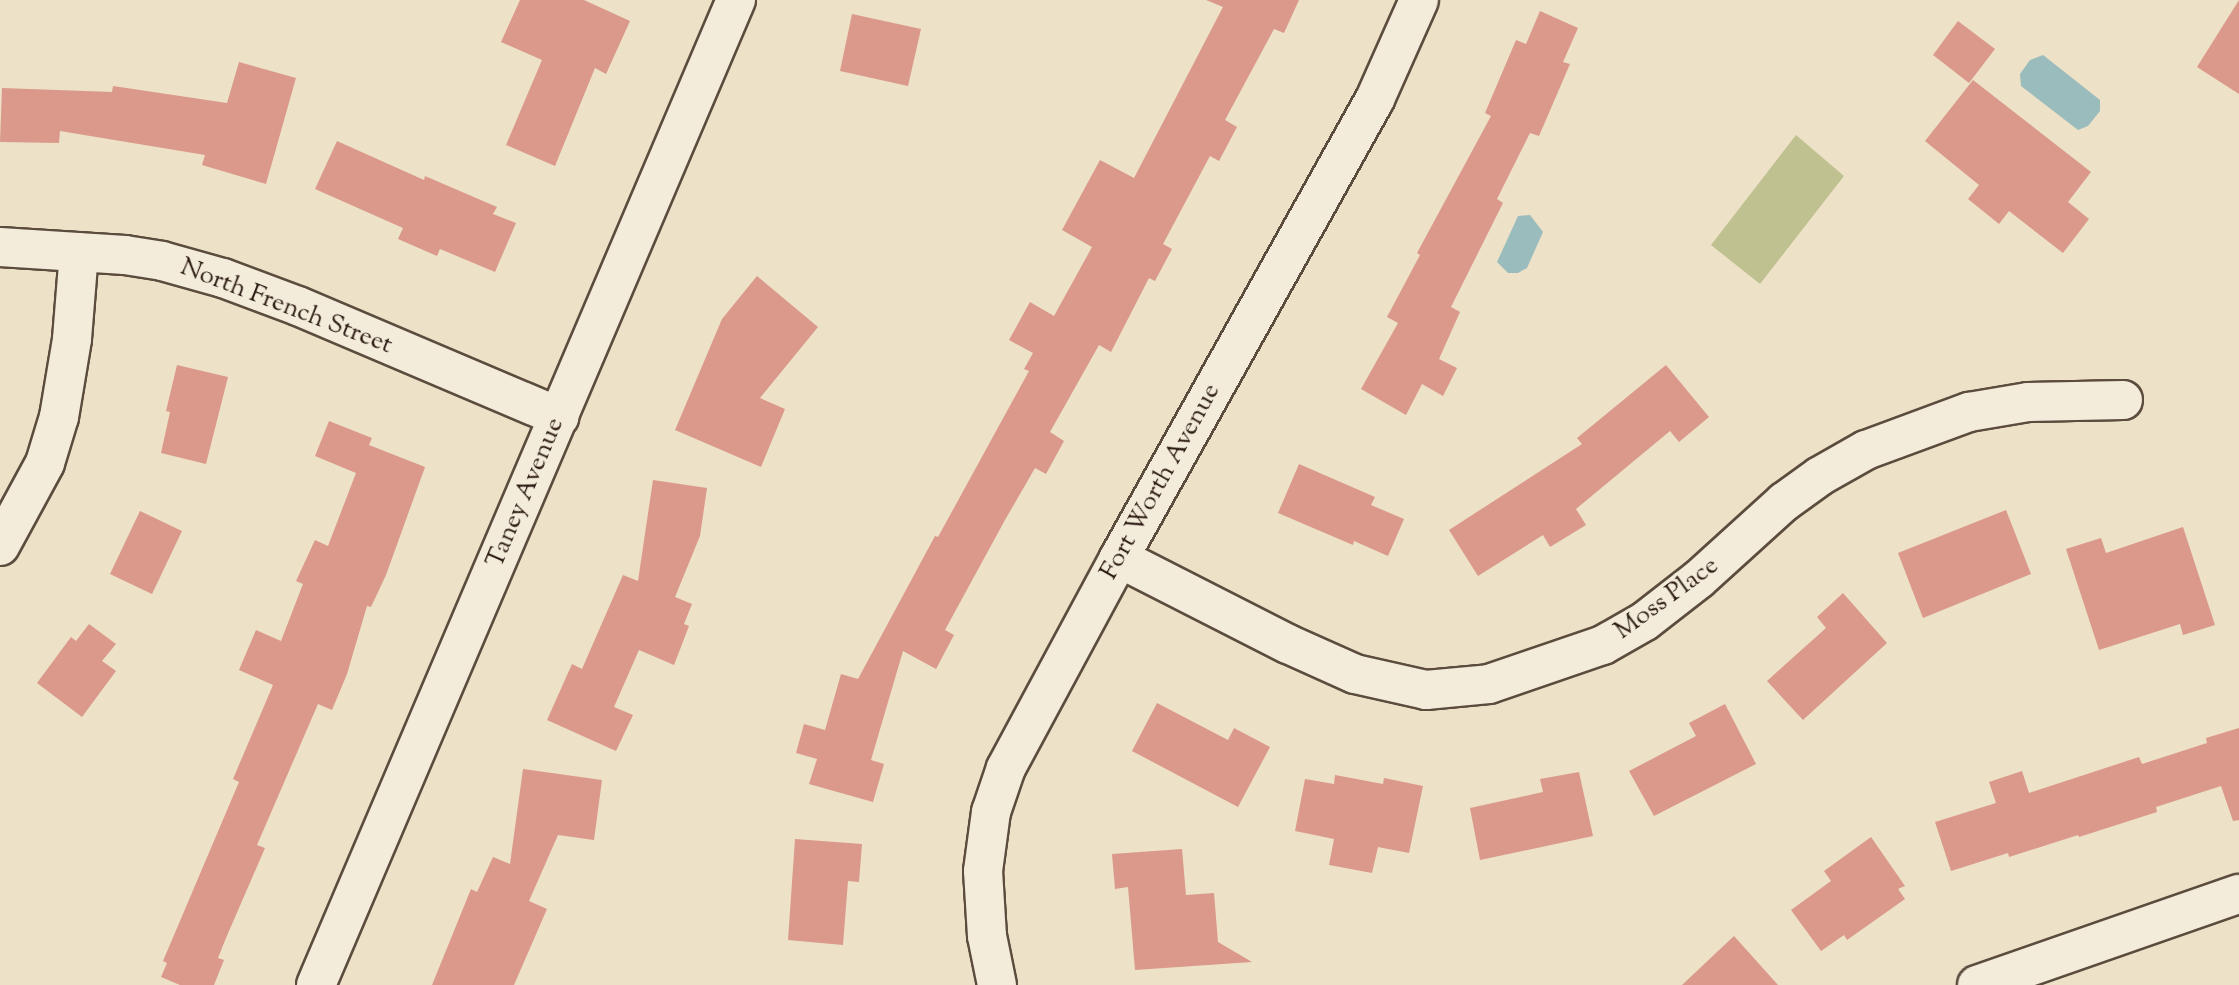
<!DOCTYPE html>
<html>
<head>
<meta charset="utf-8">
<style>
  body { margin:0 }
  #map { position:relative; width:2239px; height:985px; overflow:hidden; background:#ede1c7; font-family:"Sorts Mill Goudy",serif }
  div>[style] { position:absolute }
  .green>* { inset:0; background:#c0c190 }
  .water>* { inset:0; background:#9bbcbc }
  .building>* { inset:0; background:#da998b }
  .roads { filter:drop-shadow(2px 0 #5c4c3e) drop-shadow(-2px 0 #5c4c3e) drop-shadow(0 2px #5c4c3e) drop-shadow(0 -2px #5c4c3e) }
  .street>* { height:38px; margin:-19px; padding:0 19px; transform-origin:19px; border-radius:19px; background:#f3ecdb }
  span { translate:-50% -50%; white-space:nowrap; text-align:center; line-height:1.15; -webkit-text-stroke:6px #f3ecdb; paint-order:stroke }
  .street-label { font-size:26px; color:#2b1a11 }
</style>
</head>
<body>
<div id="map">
  <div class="green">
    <div style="clip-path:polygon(1796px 135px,1844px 176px,1760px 284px,1711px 245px)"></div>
  </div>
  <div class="water">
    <div style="clip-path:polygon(2043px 55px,2100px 100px,2100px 111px,2088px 126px,2078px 130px,2021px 86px,2020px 74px,2030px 60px)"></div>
    <div style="clip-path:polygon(1530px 215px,1543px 232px,1527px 268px,1518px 273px,1508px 273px,1497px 262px,1518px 216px)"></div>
  </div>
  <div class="building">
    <div style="clip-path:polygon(520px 0,584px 0,630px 21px,606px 74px,595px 68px,555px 166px,506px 145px,542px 60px,501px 42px)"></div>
    <div style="clip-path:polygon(1206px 0,1299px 0,1284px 33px,1274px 29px,1225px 120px,1237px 127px,1219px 161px,1210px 156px,1163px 244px,1172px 249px,1155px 281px,1149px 278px,1111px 352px,1099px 345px,1050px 432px,1064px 441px,1046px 474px,1035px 468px,1005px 520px,945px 630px,954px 635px,936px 669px,903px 651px,871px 760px,884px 764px,873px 802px,809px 784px,817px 759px,796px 753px,804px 724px,825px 730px,841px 674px,858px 679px,935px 536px,938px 537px,1029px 371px,1024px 369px,1033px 353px,1009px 340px,1030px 302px,1054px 316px,1092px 247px,1062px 230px,1100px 160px,1134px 178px,1223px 7px)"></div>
    <div style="clip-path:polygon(2239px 0,2239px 94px,2197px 67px)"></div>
    <div style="clip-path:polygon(1540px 11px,1578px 28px,1563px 62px,1570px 64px,1539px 136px,1530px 133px,1497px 199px,1503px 203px,1451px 307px,1460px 312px,1439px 359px,1457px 368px,1443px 396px,1422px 384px,1406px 415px,1361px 389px,1398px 323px,1387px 317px,1420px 255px,1417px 253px,1491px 116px,1485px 113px,1516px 40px,1526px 44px)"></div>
    <div style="clip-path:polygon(852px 14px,921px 29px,908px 86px,840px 71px)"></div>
    <div style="clip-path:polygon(1958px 21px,1995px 49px,1969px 83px,1933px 55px)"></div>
    <div style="clip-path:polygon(239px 62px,296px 78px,266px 184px,202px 165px,205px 155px,60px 131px,59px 143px,0 142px,2px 88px,112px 92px,113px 86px,227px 103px)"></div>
    <div style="clip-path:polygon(1973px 80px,2091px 172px,2068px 202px,2089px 219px,2063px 253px,2009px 211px,1999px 224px,1968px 199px,1979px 185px,1925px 141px)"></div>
    <div style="clip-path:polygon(337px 141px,424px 180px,425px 176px,497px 207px,493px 214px,516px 223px,495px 272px,440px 249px,437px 256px,398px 239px,403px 228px,315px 189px)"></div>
    <div style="clip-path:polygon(757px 276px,818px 327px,760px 398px,785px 409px,761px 467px,675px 430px,722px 319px)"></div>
    <div style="clip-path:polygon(177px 365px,228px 377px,206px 464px,161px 453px,170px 412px,166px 411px)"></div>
    <div style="clip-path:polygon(1666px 365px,1709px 417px,1679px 442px,1670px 431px,1576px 509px,1586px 525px,1550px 547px,1543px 535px,1478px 576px,1449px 530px,1582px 444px,1577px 438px)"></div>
    <div style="clip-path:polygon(329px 421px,372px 438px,369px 445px,425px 467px,386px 575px,371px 607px,367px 606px,347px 674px,332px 710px,318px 704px,257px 845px,265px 848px,226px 938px,218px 958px,224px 960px,214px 985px,180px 985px,161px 977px,167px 963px,163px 961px,239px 782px,233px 779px,273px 685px,239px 670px,256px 630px,281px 641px,303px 584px,296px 581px,315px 540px,328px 546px,356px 473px,315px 456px)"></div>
    <div style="clip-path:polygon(1299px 464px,1375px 497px,1371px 505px,1404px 519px,1388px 556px,1354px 541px,1353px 545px,1278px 513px)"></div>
    <div style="clip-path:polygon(653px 480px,707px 488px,700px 536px,675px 597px,692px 604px,684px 624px,689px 626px,674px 665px,639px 650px,614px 707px,633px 715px,616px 751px,547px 720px,572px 664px,582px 669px,623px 575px,638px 581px)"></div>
    <div style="clip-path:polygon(2006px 510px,2031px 574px,1923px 618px,1898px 553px)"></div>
    <div style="clip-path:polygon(140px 511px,182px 531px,152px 594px,110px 574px)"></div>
    <div style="clip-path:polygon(2183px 527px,2215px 625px,2183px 635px,2180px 624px,2099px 650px,2066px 549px,2101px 538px,2106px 553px)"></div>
    <div style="clip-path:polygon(1843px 593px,1887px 643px,1803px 720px,1767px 681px,1826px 628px,1817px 617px)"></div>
    <div style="clip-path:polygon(89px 624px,116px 644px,102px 661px,116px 671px,82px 717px,37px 683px,71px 637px,76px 641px)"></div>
    <div style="clip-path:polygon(1157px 703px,1228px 740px,1234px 728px,1270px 747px,1238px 807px,1132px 751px)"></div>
    <div style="clip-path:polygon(1725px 704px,1756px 764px,1654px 816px,1629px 771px,1696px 736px,1689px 723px)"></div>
    <div style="clip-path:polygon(2239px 728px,2239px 820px,2233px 821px,2221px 786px,2156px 807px,2157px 812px,2079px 837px,2078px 835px,2009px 857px,2008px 853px,1951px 871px,1935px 822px,1996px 803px,1989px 782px,2022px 771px,2029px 793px,2139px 757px,2142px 764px,2207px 743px,2206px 738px)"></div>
    <div style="clip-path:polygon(523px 769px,602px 780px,594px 840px,558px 835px,529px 901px,547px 909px,514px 985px,432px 985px,471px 889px,477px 892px,493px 857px,510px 864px)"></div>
    <div style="clip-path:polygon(1579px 772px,1593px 836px,1480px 860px,1470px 808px,1543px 792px,1540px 779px)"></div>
    <div style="clip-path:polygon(1335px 775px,1383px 784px,1384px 778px,1423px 786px,1409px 853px,1378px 847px,1372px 873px,1329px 865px,1334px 839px,1295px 831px,1305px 779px,1334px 784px)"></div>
    <div style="clip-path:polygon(1871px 837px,1905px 886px,1898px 889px,1905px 899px,1847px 940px,1844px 935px,1821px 951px,1791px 910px,1831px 881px,1824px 871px)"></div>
    <div style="clip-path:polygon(795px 839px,862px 844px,859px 882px,848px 881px,843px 945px,788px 940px)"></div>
    <div style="clip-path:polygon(1182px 849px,1186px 895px,1214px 893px,1218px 942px,1252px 962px,1135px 970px,1128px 887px,1115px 889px,1112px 854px)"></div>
    <div style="clip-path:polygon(1734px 936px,1778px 985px,1682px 985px)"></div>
  </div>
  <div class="roads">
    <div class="street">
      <div style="left:0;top:247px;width:125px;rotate:3.7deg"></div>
      <div style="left:125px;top:255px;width:37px;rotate:9deg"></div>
      <div style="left:162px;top:261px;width:63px;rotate:15.6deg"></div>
      <div style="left:223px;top:278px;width:80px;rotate:20.5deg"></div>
      <div style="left:298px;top:306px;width:284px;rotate:23deg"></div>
      <div style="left:0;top:546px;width:94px;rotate:-61.5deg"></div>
      <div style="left:45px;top:463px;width:48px;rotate:-73.1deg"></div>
      <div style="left:59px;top:417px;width:79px;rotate:-80.5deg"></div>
      <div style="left:72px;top:339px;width:87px;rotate:-85.4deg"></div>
      <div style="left:1119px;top:558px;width:190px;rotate:27deg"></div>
      <div style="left:1288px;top:644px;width:73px;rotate:24.1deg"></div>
      <div style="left:1355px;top:674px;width:73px;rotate:12.7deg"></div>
      <div style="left:1426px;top:690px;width:63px;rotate:-5.4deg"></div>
      <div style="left:1489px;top:684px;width:120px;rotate:-18.9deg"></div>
      <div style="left:1603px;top:645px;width:48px;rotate:-29.7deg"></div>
      <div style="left:1645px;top:621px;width:68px;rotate:-37.9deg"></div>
      <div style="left:1699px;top:579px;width:115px;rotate:-42.2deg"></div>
      <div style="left:1784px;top:502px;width:44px;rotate:-35.8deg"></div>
      <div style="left:1820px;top:476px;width:53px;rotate:-29.5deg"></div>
      <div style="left:1866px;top:450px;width:110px;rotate:-20.3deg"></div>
      <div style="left:1969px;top:412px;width:60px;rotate:-9.6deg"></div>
      <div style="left:2028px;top:402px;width:95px;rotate:-1.2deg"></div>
      <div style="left:316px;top:985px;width:1071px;rotate:-66.91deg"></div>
      <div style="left:997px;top:985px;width:50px;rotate:-101.5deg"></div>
      <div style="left:987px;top:936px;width:65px;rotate:-93.5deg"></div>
      <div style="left:983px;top:871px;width:60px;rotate:-82.3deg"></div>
      <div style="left:991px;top:812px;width:46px;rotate:-71.2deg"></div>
      <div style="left:1006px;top:768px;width:238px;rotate:-61.7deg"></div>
      <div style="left:1119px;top:558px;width:526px;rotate:-60.85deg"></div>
      <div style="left:1375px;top:99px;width:108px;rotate:-66deg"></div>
      <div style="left:1977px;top:985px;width:277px;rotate:-19.2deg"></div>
    </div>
  </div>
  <div class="street-label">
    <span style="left:286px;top:307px;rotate:21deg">North French Street</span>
    <span style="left:1161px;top:482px;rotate:-61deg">Fort Worth Avenue</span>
    <span style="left:526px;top:493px;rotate:-67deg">Taney Avenue</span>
    <span style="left:1667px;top:599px;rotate:-36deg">Moss Place</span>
  </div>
</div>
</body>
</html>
